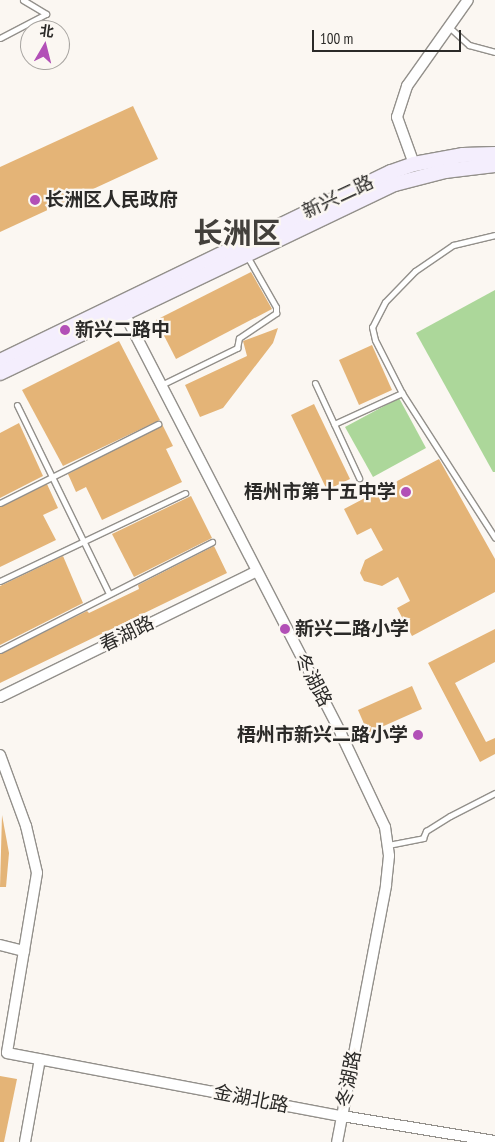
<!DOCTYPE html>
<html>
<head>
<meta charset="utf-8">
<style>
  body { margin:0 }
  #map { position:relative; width:495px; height:1142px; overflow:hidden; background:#fbf7f2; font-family:"PT Sans Narrow","Noto Sans SC",sans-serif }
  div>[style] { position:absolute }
  .green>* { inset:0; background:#acd79a }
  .building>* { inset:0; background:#e4b477 }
  .roads { filter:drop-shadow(1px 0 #93908b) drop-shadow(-1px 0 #93908b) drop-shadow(0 1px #93908b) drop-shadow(0 -1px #93908b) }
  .lane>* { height:5px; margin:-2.5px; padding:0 2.5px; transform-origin:2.5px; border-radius:2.5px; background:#fff }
  .street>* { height:10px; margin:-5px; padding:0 5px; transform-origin:5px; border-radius:5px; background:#fff }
  .secondary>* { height:14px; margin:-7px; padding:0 7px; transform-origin:7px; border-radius:7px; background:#f4eefd }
  .dots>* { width:14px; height:14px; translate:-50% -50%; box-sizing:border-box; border:2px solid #fbf7f2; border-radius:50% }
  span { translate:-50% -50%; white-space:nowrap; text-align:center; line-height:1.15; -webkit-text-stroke:4.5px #fbf7f2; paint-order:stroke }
  .street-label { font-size:19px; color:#2b2a28 }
  .poi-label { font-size:19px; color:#2b2a28; font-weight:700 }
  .left { translate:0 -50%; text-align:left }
  .right { translate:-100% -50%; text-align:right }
  .town-label { font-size:29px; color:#43403c; font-weight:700 }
  .north { position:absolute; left:20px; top:20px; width:50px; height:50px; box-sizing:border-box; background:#fbf7f2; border:1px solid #a8a5a1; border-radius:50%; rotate:8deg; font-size:14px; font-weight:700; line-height:20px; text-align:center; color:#2b2a28 }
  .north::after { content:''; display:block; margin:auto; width:18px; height:22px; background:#b250b7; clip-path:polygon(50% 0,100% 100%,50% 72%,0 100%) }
  .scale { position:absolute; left:312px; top:30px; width:149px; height:22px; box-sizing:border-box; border:2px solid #2b2a28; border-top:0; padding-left:6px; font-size:15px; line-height:18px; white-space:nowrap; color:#2b2a28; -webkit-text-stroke:4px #fbf7f2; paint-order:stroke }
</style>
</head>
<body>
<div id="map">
  <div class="green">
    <div style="clip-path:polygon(495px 290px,495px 472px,493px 472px,416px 333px)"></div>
    <div style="clip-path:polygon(399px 398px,426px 448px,373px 477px,345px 427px)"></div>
  </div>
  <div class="building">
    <div style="clip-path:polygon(133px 106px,158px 159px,0 232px,0 167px)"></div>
    <div style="clip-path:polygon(251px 272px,272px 309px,176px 359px,156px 320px)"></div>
    <div style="clip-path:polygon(278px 328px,273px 343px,223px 408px,200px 417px,185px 385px,247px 356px,243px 341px)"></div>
    <div style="clip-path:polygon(119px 341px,160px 420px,63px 466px,22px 390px)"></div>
    <div style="clip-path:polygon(372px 345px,392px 390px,359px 405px,339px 360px)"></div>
    <div style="clip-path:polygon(314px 404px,350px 479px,327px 490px,291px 415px)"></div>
    <div style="clip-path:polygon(19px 423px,43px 476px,0 498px,0 433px)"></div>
    <div style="clip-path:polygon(162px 424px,173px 446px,166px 449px,182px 482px,102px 520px,86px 487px,76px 492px,68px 474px)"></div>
    <div style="clip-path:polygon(439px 459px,495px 559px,495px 592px,412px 636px,397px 608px,410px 601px,398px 577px,382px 586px,364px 581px,360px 573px,365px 560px,383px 550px,371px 528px,357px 535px,344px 509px)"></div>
    <div style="clip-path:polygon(47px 484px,58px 508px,43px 515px,56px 540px,0 567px,0 507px)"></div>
    <div style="clip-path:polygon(191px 496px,212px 538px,134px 577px,112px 534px)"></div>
    <div style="clip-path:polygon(214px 546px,227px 573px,0 683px,0 654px,87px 611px,89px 613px,139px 589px,138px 585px)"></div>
    <div style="clip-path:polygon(63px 556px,83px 603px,0 645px,0 586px)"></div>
    <div style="clip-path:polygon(495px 629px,495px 662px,455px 683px,486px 742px,495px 738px,495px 754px,480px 762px,428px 663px)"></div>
    <div style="clip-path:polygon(412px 686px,422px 709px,368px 733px,358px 710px)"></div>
    <div style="clip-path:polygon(2px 815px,9px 853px,6px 887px,0 887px)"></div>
    <div style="clip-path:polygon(0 1076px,17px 1079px,4px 1142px,0 1142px)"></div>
  </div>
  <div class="roads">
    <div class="lane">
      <div style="left:23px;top:0;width:27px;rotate:31deg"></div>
      <div style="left:449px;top:27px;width:27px;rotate:42deg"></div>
      <div style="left:469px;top:45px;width:27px;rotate:15deg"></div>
      <div style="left:0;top:38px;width:52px;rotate:-27.6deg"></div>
      <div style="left:495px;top:235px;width:43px;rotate:166.6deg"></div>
      <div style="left:453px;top:245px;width:46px;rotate:145.6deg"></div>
      <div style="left:415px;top:271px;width:43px;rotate:134.1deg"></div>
      <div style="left:385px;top:302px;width:28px;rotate:117deg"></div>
      <div style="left:372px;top:327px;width:13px;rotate:77deg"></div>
      <div style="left:375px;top:340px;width:59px;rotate:63deg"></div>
      <div style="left:402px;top:393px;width:172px;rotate:57.3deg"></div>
      <div style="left:315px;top:383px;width:105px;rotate:65.1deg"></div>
      <div style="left:161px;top:385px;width:85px;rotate:-26deg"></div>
      <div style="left:237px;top:348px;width:10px;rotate:-79deg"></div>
      <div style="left:239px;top:338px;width:45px;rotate:-34deg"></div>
      <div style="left:276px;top:313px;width:6px;rotate:-90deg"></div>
      <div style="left:276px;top:307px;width:59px;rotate:-119.6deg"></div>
      <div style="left:17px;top:405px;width:210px;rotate:64deg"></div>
      <div style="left:334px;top:424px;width:75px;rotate:-24.5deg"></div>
      <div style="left:0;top:503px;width:177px;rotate:-26.6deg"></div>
      <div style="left:0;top:581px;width:205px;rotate:-25.4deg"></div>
      <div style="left:0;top:650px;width:238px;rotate:-27deg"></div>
      <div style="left:388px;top:845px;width:36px;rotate:-11deg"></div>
      <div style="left:423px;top:838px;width:8px;rotate:-67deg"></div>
      <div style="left:426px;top:831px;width:28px;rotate:-32deg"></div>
      <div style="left:450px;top:816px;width:51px;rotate:-27.1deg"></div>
    </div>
    <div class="street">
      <div style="left:414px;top:164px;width:50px;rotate:-109.9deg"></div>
      <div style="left:397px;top:117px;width:33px;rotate:-72deg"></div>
      <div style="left:407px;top:86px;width:105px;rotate:-54.7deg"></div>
      <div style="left:122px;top:309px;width:478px;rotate:62.7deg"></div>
      <div style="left:341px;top:734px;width:103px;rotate:64.7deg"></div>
      <div style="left:385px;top:827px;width:29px;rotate:82deg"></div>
      <div style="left:389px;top:856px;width:30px;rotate:96deg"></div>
      <div style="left:386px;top:886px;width:261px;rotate:100.8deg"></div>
      <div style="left:0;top:697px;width:284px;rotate:-26.1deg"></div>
      <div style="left:0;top:755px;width:76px;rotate:69.9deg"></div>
      <div style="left:26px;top:826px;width:48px;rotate:76.8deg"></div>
      <div style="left:37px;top:873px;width:182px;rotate:99.5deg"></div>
      <div style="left:7px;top:1053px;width:341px;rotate:10.7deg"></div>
      <div style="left:342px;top:1116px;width:155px;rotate:9.3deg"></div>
      <div style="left:0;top:945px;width:25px;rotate:14deg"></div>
      <div style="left:25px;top:1142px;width:84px;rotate:-79.8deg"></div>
    </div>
    <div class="secondary">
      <div style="left:0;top:361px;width:434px;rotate:-25.8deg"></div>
      <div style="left:391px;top:172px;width:24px;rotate:-19deg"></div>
      <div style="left:414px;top:164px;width:50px;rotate:-10.4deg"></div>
      <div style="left:463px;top:155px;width:32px;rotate:-2deg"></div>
      <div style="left:0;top:373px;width:438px;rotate:-25.6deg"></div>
      <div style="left:395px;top:184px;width:52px;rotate:-14.6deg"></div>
      <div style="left:445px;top:171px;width:50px;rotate:-6.8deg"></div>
    </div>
  </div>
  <div class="dots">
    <div style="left:35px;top:200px;background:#b250b7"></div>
    <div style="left:65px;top:330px;background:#b250b7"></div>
    <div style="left:406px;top:492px;background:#b250b7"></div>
    <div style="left:285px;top:629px;background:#b250b7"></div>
    <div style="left:418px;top:735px;background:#b250b7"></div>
  </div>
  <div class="street-label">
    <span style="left:338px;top:197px;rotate:-25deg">新兴二路</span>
    <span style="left:127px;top:634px;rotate:-26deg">春湖路</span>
    <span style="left:313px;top:680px;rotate:62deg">冬湖路</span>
    <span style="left:349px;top:1079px;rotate:-79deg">冬湖路</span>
    <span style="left:251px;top:1099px;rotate:11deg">金湖北路</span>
  </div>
  <div class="poi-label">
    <span class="left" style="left:45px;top:200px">长洲区人民政府</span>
    <span class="left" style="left:75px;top:330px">新兴二路中</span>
    <span class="right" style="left:396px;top:492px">梧州市第十五中学</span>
    <span class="left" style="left:295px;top:629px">新兴二路小学</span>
    <span class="right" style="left:408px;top:735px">梧州市新兴二路小学</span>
  </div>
  <div class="town-label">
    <span style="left:237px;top:233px">长洲区</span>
  </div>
  <div class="north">北</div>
  <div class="scale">100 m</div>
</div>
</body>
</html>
